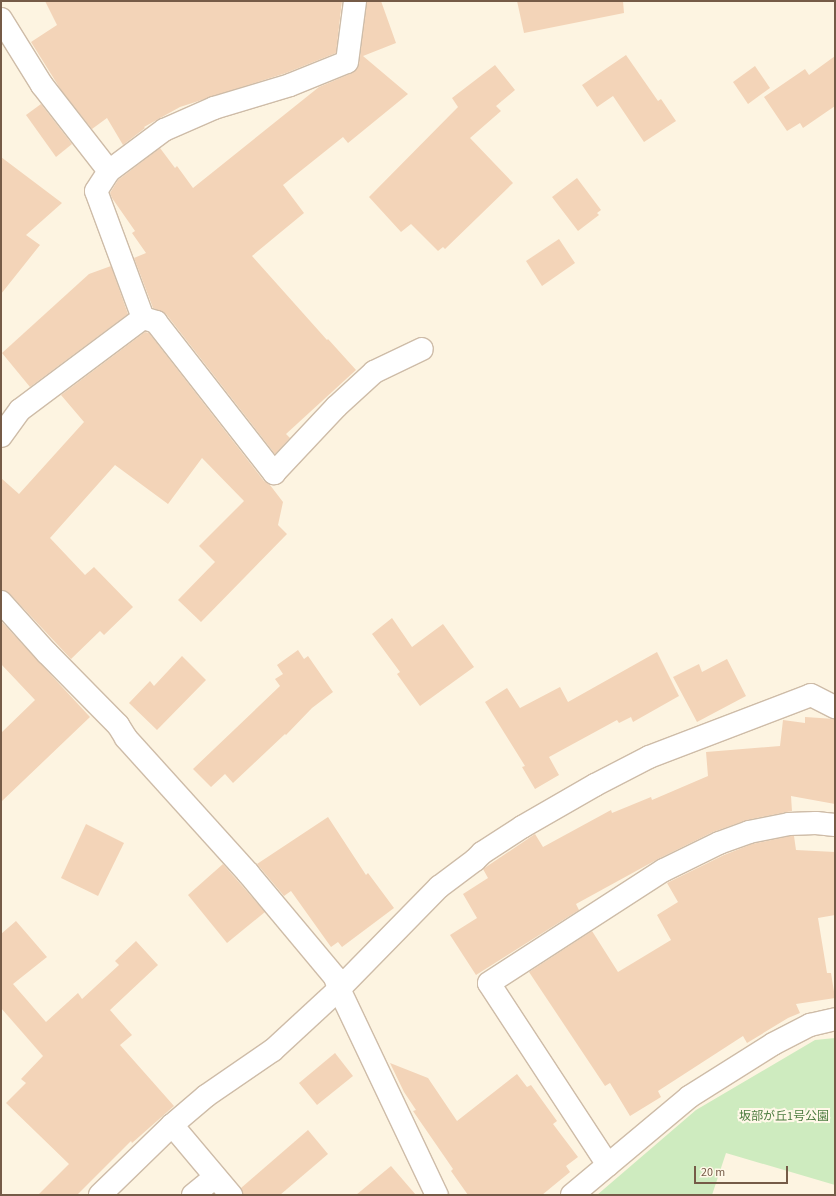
<!DOCTYPE html>
<html>
<head>
<meta charset="utf-8">
<style>
  body { margin:0 }
  #map { position:relative; width:836px; height:1196px; overflow:hidden; background:#fdf4e1; font-family:"Source Sans 3","Noto Sans JP",sans-serif }
  div>[style] { position:absolute }
  .green>* { inset:0; background:#ceebbf }
  .building>* { inset:0; background:#f3d4b8 }
  .roads { filter:drop-shadow(1px 0 #cebca8) drop-shadow(-1px 0 #cebca8) drop-shadow(0 1px #cebca8) drop-shadow(0 -1px #cebca8) }
  .minor>* { height:22px; margin:-11px; padding:0 11px; transform-origin:11px; border-radius:11px; background:#fff }
  span { translate:-50% -50%; white-space:nowrap; text-align:center; line-height:1.15; -webkit-text-stroke:4px #fff8e8; paint-order:stroke }
  .park-label { font-size:12px; color:#4c7b3f }
  .frame { position:absolute; inset:0; border:2px solid #755b47; pointer-events:none }
  .scale { position:absolute; left:694px; top:1166px; width:94px; height:18px; box-sizing:border-box; border:2px solid #755b47; border-top:0; padding-left:5px; font-size:12px; line-height:14px; white-space:nowrap; color:#755b47; -webkit-text-stroke:3px #fff8e8; paint-order:stroke }
</style>
</head>
<body>
<div id="map">
  <div class="green">
    <div style="clip-path:polygon(835px 1038px,835px 1185px,726px 1153px,712px 1195px,597px 1195px,696px 1110px,815px 1040px)"></div>
  </div>
  <div class="building">
    <div style="clip-path:polygon(45px 1px,342px 1px,336px 53px,286px 73px,180px 107px,144px 127px,145px 128px,123px 145px,107px 118px,92px 129px,61px 90px,31px 42px,57px 25px)"></div>
    <div style="clip-path:polygon(367px 1px,381px 1px,396px 43px,363px 56px,408px 94px,348px 143px,343px 137px,283px 185px,304px 213px,252px 256px,327px 340px,328px 339px,356px 370px,286px 434px,290px 438px,275px 454px,166px 314px,153px 308px,134px 258px,146px 253px,132px 233px,135px 231px,112px 198px,110px 193px,118px 180px,160px 148px,175px 168px,177px 166px,193px 188px,319px 87px,352px 73px,357px 69px,359px 64px)"></div>
    <div style="clip-path:polygon(517px 1px,623px 1px,624px 13px,524px 33px)"></div>
    <div style="clip-path:polygon(626px 55px,658px 101px,661px 99px,676px 121px,644px 142px,613px 96px,597px 107px,582px 85px)"></div>
    <div style="clip-path:polygon(835px 56px,835px 106px,803px 128px,800px 123px,787px 131px,764px 97px,805px 69px,809px 75px)"></div>
    <div style="clip-path:polygon(495px 65px,515px 90px,496px 106px,501px 111px,470px 138px,513px 183px,445px 249px,443px 247px,438px 251px,411px 224px,401px 232px,369px 197px,458px 107px,452px 98px)"></div>
    <div style="clip-path:polygon(755px 66px,770px 88px,748px 104px,733px 82px)"></div>
    <div style="clip-path:polygon(41px 104px,72px 144px,56px 157px,26px 115px)"></div>
    <div style="clip-path:polygon(1px 157px,62px 203px,26px 235px,40px 245px,1px 294px)"></div>
    <div style="clip-path:polygon(577px 178px,601px 210px,597px 213px,599px 215px,578px 231px,552px 197px)"></div>
    <div style="clip-path:polygon(559px 239px,575px 263px,542px 286px,526px 261px)"></div>
    <div style="clip-path:polygon(111px 266px,128px 314px,30px 387px,2px 353px,89px 274px)"></div>
    <div style="clip-path:polygon(145px 332px,149px 333px,264px 481px,270px 485px,283px 502px,278px 525px,287px 534px,201px 622px,178px 600px,215px 562px,199px 546px,244px 501px,202px 458px,168px 504px,115px 465px,50px 538px,85px 575px,94px 567px,133px 607px,104px 635px,100px 631px,71px 659px,10px 594px,1px 590px,1px 478px,19px 494px,84px 422px,61px 395px)"></div>
    <div style="clip-path:polygon(392px 618px,412px 647px,443px 624px,474px 667px,420px 706px,397px 674px,400px 672px,372px 634px)"></div>
    <div style="clip-path:polygon(1px 621px,90px 717px,1px 802px,1px 733px,35px 700px,1px 664px)"></div>
    <div style="clip-path:polygon(298px 650px,304px 659px,308px 656px,333px 692px,312px 708px,286px 735px,285px 734px,233px 783px,225px 774px,211px 787px,193px 769px,280px 686px,275px 679px,283px 674px,277px 665px)"></div>
    <div style="clip-path:polygon(657px 652px,679px 696px,633px 722px,631px 717px,619px 723px,617px 720px,549px 757px,559px 775px,535px 789px,522px 767px,525px 766px,485px 702px,507px 688px,520px 708px,560px 687px,568px 702px)"></div>
    <div style="clip-path:polygon(182px 656px,206px 680px,157px 730px,129px 703px,150px 681px,154px 686px)"></div>
    <div style="clip-path:polygon(727px 659px,746px 696px,697px 722px,673px 677px,699px 664px,702px 672px)"></div>
    <div style="clip-path:polygon(805px 717px,835px 719px,835px 804px,791px 796px,792px 811px,747px 820px,713px 832px,658px 859px,576px 904px,579px 910px,476px 975px,450px 935px,477px 918px,463px 894px,488px 878px,483px 869px,486px 867px,535px 834px,543px 847px,611px 810px,612px 813px,651px 797px,652px 800px,708px 776px,706px 752px,780px 746px,783px 720px,805px 723px)"></div>
    <div style="clip-path:polygon(328px 817px,366px 875px,368px 873px,394px 908px,342px 947px,338px 942px,331px 947px,291px 891px,284px 896px,257px 864px)"></div>
    <div style="clip-path:polygon(86px 824px,124px 843px,98px 896px,61px 878px)"></div>
    <div style="clip-path:polygon(790px 836px,794px 836px,796px 850px,835px 852px,835px 915px,818px 918px,827px 973px,831px 973px,835px 998px,796px 1004px,800px 1013px,788px 1018px,747px 1043px,743px 1036px,658px 1091px,661px 1097px,630px 1116px,610px 1083px,605px 1086px,529px 972px,592px 931px,618px 972px,671px 940px,657px 915px,678px 902px,667px 883px,724px 855px,752px 844px)"></div>
    <div style="clip-path:polygon(223px 864px,265px 912px,227px 943px,188px 895px)"></div>
    <div style="clip-path:polygon(16px 921px,47px 957px,13px 984px,46px 1022px,78px 993px,82px 999px,119px 965px,115px 961px,136px 941px,158px 965px,110px 1010px,132px 1035px,120px 1045px,174px 1106px,132px 1143px,131px 1141px,77px 1195px,38px 1195px,69px 1164px,6px 1103px,26px 1083px,21px 1079px,43px 1056px,1px 1008px,1px 934px)"></div>
    <div style="clip-path:polygon(335px 1053px,353px 1076px,317px 1105px,299px 1083px)"></div>
    <div style="clip-path:polygon(390px 1063px,428px 1078px,457px 1121px,517px 1074px,527px 1087px,531px 1085px,557px 1121px,553px 1124px,578px 1157px,566px 1166px,570px 1172px,542px 1195px,468px 1195px,451px 1171px,453px 1169px,413px 1111px,416px 1110px,404px 1092px)"></div>
    <div style="clip-path:polygon(308px 1130px,328px 1154px,280px 1195px,243px 1195px,241px 1188px)"></div>
    <div style="clip-path:polygon(391px 1166px,416px 1195px,356px 1195px)"></div>
  </div>
  <div class="roads">
    <div class="minor">
      <div style="left:1px;top:19px;width:78px;rotate:58.2deg"></div>
      <div style="left:42px;top:85px;width:109px;rotate:52.1deg"></div>
      <div style="left:143px;top:318px;width:14px;rotate:17deg"></div>
      <div style="left:156px;top:322px;width:192px;rotate:52deg"></div>
      <div style="left:274px;top:473px;width:91px;rotate:-46.8deg"></div>
      <div style="left:336px;top:407px;width:52px;rotate:-42.6deg"></div>
      <div style="left:374px;top:372px;width:53px;rotate:-25.6deg"></div>
      <div style="left:1px;top:436px;width:32px;rotate:-54deg"></div>
      <div style="left:20px;top:410px;width:154px;rotate:-36.8deg"></div>
      <div style="left:143px;top:318px;width:135px;rotate:-110.3deg"></div>
      <div style="left:96px;top:191px;width:24px;rotate:-57deg"></div>
      <div style="left:109px;top:171px;width:69px;rotate:-36.7deg"></div>
      <div style="left:164px;top:130px;width:55px;rotate:-23.7deg"></div>
      <div style="left:214px;top:108px;width:79px;rotate:-16.8deg"></div>
      <div style="left:290px;top:85px;width:61px;rotate:-22deg"></div>
      <div style="left:347px;top:62px;width:62px;rotate:-82.5deg"></div>
      <div style="left:1px;top:602px;width:69px;rotate:48deg"></div>
      <div style="left:47px;top:653px;width:101px;rotate:45.4deg"></div>
      <div style="left:118px;top:725px;width:15px;rotate:58deg"></div>
      <div style="left:126px;top:738px;width:182px;rotate:47.9deg"></div>
      <div style="left:248px;top:873px;width:136px;rotate:50.1deg"></div>
      <div style="left:335px;top:977px;width:13px;rotate:72deg"></div>
      <div style="left:339px;top:989px;width:228px;rotate:64.6deg"></div>
      <div style="left:172px;top:1125px;width:92px;rotate:49.9deg"></div>
      <div style="left:608px;top:1165px;width:217px;rotate:-123.2deg"></div>
      <div style="left:489px;top:983px;width:208px;rotate:-32.9deg"></div>
      <div style="left:664px;top:870px;width:61px;rotate:-26.1deg"></div>
      <div style="left:719px;top:843px;width:32px;rotate:-20deg"></div>
      <div style="left:749px;top:832px;width:41px;rotate:-11.3deg"></div>
      <div style="left:789px;top:824px;width:27px;rotate:-2deg"></div>
      <div style="left:816px;top:823px;width:19px;rotate:6deg"></div>
      <div style="left:100px;top:1195px;width:100px;rotate:-44.2deg"></div>
      <div style="left:172px;top:1125px;width:45px;rotate:-40.5deg"></div>
      <div style="left:206px;top:1096px;width:81px;rotate:-34.5deg"></div>
      <div style="left:273px;top:1050px;width:90px;rotate:-42.7deg"></div>
      <div style="left:339px;top:989px;width:143px;rotate:-45.6deg"></div>
      <div style="left:439px;top:887px;width:45px;rotate:-36.9deg"></div>
      <div style="left:475px;top:860px;width:10px;rotate:-45deg"></div>
      <div style="left:482px;top:853px;width:48px;rotate:-33deg"></div>
      <div style="left:522px;top:827px;width:84px;rotate:-29.9deg"></div>
      <div style="left:595px;top:785px;width:61px;rotate:-27.4deg"></div>
      <div style="left:649px;top:757px;width:173px;rotate:-20.9deg"></div>
      <div style="left:811px;top:695px;width:27px;rotate:27deg"></div>
      <div style="left:193px;top:1195px;width:28px;rotate:-39deg"></div>
      <div style="left:572px;top:1195px;width:153px;rotate:-39.9deg"></div>
      <div style="left:689px;top:1097px;width:99px;rotate:-32.2deg"></div>
      <div style="left:773px;top:1044px;width:42px;rotate:-27.2deg"></div>
      <div style="left:810px;top:1025px;width:26px;rotate:-13deg"></div>
    </div>
  </div>
  <div class="park-label">
    <span style="left:784px;top:1117px">坂部が丘1号公園</span>
  </div>
  <div class="frame"></div>
  <div class="scale">20 m</div>
</div>
</body>
</html>
